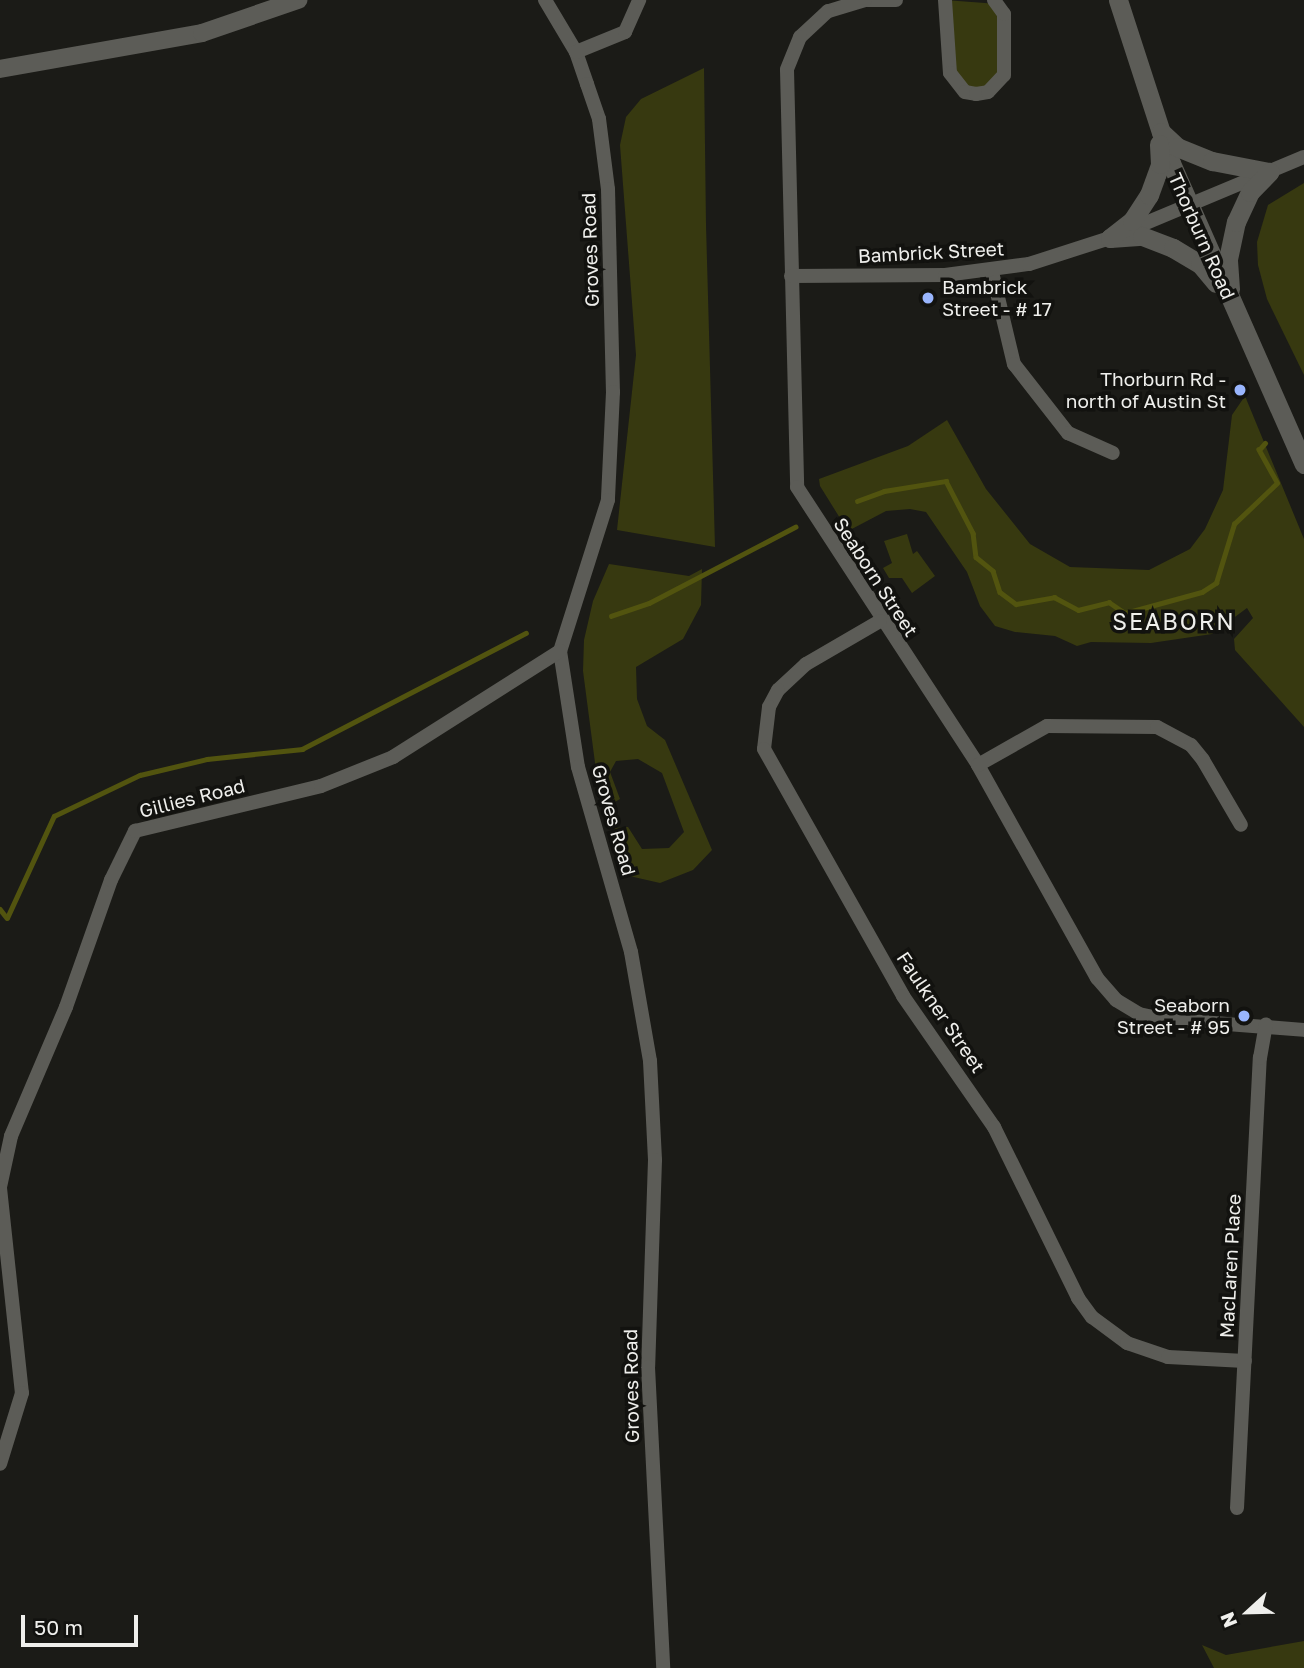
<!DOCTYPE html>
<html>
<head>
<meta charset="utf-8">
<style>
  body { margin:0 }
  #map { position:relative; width:1304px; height:1668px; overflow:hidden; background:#1b1b17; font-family:"Golos Text",sans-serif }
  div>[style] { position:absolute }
  .green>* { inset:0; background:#373910 }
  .stream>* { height:4.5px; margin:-2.25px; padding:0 2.25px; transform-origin:2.25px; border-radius:2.25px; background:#52540f }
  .minor>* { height:14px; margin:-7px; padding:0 7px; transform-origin:7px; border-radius:7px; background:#5c5c57 }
  .tertiary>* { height:18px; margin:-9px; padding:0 9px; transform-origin:9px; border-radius:9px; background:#5c5c57 }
  .secondary>* { height:19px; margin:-9.5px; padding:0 9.5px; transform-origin:9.5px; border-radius:9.5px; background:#5c5c57 }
  .dots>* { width:19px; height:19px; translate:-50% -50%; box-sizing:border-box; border:4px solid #12120f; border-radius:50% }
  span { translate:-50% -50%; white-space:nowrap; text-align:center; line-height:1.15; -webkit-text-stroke:7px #12120f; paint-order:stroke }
  .street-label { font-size:19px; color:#efefec }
  .poi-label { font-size:19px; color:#efefec }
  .left { translate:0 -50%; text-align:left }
  .right { translate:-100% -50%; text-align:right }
  .quarter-label { font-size:23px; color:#efefec; letter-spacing:2px }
  .north { position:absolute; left:1213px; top:1577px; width:70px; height:70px; -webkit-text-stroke:5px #12120f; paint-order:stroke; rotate:248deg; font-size:19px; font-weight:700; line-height:28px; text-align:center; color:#efefec }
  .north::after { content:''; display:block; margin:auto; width:24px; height:32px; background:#efefec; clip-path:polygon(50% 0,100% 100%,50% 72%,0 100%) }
  .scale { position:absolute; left:21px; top:1615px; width:117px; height:32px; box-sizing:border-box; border:4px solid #efefec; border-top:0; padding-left:9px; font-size:21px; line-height:24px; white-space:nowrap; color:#efefec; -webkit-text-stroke:5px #12120f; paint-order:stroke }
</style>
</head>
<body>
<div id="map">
  <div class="green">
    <div style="clip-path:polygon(945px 0,998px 4px,1004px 75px,988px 92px,955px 82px)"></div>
    <div style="clip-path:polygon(704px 68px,706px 225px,715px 547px,617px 530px,636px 355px,620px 145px,626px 117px,641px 99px)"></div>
    <div style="clip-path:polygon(1304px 183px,1304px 375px,1267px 299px,1258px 265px,1257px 242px,1268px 205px)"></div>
    <div style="clip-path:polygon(1245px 396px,1304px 539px,1304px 727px,1235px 650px,1234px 639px,1253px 618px,1247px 608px,1212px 634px,1151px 643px,1091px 642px,1077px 646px,1055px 636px,1015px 632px,995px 626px,980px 606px,967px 572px,926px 512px,910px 509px,886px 511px,848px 531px,820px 486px,819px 479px,908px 446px,947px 420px,986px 489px,1030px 544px,1070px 567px,1149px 570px,1190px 549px,1205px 529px,1223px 490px,1232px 415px)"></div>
    <div style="clip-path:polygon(907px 534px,913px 554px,917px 551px,935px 576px,912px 593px,902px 578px,889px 578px,883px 568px,892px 563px,884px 541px)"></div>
    <div style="clip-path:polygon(609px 564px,689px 576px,702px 569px,701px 605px,683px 639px,636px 667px,637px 699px,647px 726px,665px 740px,712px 850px,693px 870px,660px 883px,625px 875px,614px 828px,628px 827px,642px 849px,669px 848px,684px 832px,662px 773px,638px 759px,616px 761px,610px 772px,620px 799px,608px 806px,597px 778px,583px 671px,584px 640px,593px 601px)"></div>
    <div style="clip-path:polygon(1304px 1641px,1304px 1668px,1214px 1668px,1202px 1645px,1226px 1655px)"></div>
  </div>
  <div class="stream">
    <div style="left:857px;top:501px;width:29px;rotate:-20deg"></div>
    <div style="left:884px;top:491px;width:63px;rotate:-9.2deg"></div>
    <div style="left:946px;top:481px;width:59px;rotate:62.6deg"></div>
    <div style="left:973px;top:533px;width:24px;rotate:83deg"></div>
    <div style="left:976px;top:557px;width:22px;rotate:39deg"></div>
    <div style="left:993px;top:571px;width:22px;rotate:72deg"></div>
    <div style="left:1000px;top:592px;width:20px;rotate:37deg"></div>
    <div style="left:1016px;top:604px;width:39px;rotate:-10deg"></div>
    <div style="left:1054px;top:597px;width:27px;rotate:28deg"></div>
    <div style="left:1078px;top:610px;width:32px;rotate:-14deg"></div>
    <div style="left:1109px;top:602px;width:19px;rotate:35deg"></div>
    <div style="left:1125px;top:613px;width:80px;rotate:-15.3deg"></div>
    <div style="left:1202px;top:592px;width:17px;rotate:-33deg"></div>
    <div style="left:1216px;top:583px;width:62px;rotate:-73deg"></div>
    <div style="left:1234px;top:524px;width:59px;rotate:-43.6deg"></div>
    <div style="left:1277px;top:483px;width:38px;rotate:-119deg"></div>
    <div style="left:1259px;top:450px;width:9px;rotate:-49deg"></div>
    <div style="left:611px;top:616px;width:40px;rotate:-18.9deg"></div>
    <div style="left:649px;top:603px;width:165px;rotate:-27.5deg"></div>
    <div style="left:0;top:909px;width:11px;rotate:52deg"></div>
    <div style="left:7px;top:918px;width:112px;rotate:-65.3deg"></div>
    <div style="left:54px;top:816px;width:95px;rotate:-25.5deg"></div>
    <div style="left:140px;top:775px;width:69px;rotate:-13.4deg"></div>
    <div style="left:207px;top:759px;width:96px;rotate:-6deg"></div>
    <div style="left:302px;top:749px;width:252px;rotate:-27.4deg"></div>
  </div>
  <div class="minor">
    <div style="left:545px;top:0;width:61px;rotate:59.2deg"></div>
    <div style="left:576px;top:52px;width:34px;rotate:71deg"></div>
    <div style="left:587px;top:84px;width:37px;rotate:71deg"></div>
    <div style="left:599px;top:119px;width:71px;rotate:82.7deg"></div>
    <div style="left:608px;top:189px;width:203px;rotate:88.6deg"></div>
    <div style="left:613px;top:392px;width:108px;rotate:92.7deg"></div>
    <div style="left:608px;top:500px;width:158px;rotate:107.6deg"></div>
    <div style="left:560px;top:651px;width:117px;rotate:81.2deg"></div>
    <div style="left:578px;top:767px;width:192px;rotate:74deg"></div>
    <div style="left:631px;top:952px;width:111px;rotate:80.1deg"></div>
    <div style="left:650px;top:1061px;width:99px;rotate:87.1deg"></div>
    <div style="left:655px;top:1160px;width:207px;rotate:91.9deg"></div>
    <div style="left:648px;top:1367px;width:301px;rotate:87.1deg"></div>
    <div style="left:896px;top:0;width:31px;rotate:180deg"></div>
    <div style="left:865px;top:0;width:39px;rotate:163deg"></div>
    <div style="left:828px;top:11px;width:38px;rotate:137deg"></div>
    <div style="left:800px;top:37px;width:35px;rotate:112deg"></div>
    <div style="left:787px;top:70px;width:417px;rotate:88.6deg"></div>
    <div style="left:797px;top:487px;width:332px;rotate:56.9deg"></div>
    <div style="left:978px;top:765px;width:244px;rotate:60.8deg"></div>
    <div style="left:1097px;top:978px;width:29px;rotate:49deg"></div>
    <div style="left:1116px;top:1000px;width:27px;rotate:31deg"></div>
    <div style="left:1139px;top:1014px;width:24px;rotate:12deg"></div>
    <div style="left:1162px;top:1019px;width:142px;rotate:4.4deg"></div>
    <div style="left:945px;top:0;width:73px;rotate:86.1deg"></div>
    <div style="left:950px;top:73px;width:24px;rotate:52deg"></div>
    <div style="left:965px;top:92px;width:11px;rotate:10deg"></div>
    <div style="left:976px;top:94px;width:12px;rotate:-9deg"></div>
    <div style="left:988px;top:92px;width:23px;rotate:-47deg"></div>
    <div style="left:1004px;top:75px;width:61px;rotate:-90deg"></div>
    <div style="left:1004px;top:14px;width:17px;rotate:-126deg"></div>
    <div style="left:576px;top:52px;width:53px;rotate:-22.2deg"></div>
    <div style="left:625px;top:32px;width:35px;rotate:-66deg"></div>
    <div style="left:992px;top:272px;width:95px;rotate:76.6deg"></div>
    <div style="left:1014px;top:364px;width:88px;rotate:52deg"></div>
    <div style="left:1068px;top:433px;width:49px;rotate:24deg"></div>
    <div style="left:791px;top:276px;width:154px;rotate:-0.4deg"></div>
    <div style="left:945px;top:275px;width:85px;rotate:-7.5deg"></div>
    <div style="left:1029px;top:264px;width:85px;rotate:-17.8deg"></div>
    <div style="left:1110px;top:238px;width:210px;rotate:-22.7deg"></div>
    <div style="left:880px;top:621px;width:86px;rotate:149.8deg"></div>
    <div style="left:806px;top:664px;width:38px;rotate:137deg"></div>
    <div style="left:778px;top:690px;width:19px;rotate:118deg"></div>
    <div style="left:769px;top:707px;width:42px;rotate:96.8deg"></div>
    <div style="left:764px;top:749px;width:283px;rotate:60.6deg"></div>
    <div style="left:903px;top:996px;width:160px;rotate:55.2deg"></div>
    <div style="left:994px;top:1127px;width:191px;rotate:63.8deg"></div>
    <div style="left:1078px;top:1298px;width:24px;rotate:54deg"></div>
    <div style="left:1092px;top:1317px;width:44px;rotate:36.6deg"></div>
    <div style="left:1127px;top:1343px;width:43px;rotate:18.9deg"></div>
    <div style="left:1168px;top:1357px;width:77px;rotate:3deg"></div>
    <div style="left:978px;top:765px;width:79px;rotate:-29.5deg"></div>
    <div style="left:1047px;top:726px;width:110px;rotate:0.5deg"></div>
    <div style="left:1157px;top:727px;width:38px;rotate:28deg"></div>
    <div style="left:1191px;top:745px;width:19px;rotate:51deg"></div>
    <div style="left:1203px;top:760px;width:75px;rotate:59.7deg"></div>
    <div style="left:0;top:1187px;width:52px;rotate:-77.8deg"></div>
    <div style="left:11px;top:1136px;width:140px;rotate:-66.9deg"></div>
    <div style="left:66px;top:1007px;width:135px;rotate:-70.5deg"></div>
    <div style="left:111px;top:880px;width:55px;rotate:-63.9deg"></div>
    <div style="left:135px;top:831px;width:191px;rotate:-13.6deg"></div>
    <div style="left:321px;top:786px;width:78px;rotate:-21.9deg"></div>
    <div style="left:393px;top:757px;width:198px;rotate:-32.4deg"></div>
    <div style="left:0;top:1188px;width:206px;rotate:83.9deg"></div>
    <div style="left:22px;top:1393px;width:74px;rotate:107.2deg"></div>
    <div style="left:1237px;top:1508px;width:451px;rotate:-87.1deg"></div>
    <div style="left:1260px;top:1058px;width:34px;rotate:-80deg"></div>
  </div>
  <div class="tertiary">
    <div style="left:0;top:69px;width:205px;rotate:-10.1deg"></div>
    <div style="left:202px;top:33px;width:102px;rotate:-19deg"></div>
  </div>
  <div class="secondary">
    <div style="left:1118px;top:0;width:171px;rotate:72deg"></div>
    <div style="left:1171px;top:163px;width:329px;rotate:66.2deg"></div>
    <div style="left:1161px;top:132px;width:22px;rotate:43deg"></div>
    <div style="left:1177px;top:147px;width:38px;rotate:22deg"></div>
    <div style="left:1212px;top:161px;width:58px;rotate:10.9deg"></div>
    <div style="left:1110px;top:238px;width:32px;rotate:-4deg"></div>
    <div style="left:1142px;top:236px;width:33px;rotate:21deg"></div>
    <div style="left:1173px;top:248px;width:31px;rotate:31deg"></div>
    <div style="left:1200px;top:264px;width:25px;rotate:50deg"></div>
    <div style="left:1110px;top:238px;width:28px;rotate:-38deg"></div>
    <div style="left:1132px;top:221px;width:31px;rotate:-57deg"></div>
    <div style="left:1149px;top:195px;width:33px;rotate:-70deg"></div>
    <div style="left:1160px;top:164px;width:20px;rotate:-93deg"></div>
    <div style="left:1230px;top:289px;width:30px;rotate:-94deg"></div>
    <div style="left:1228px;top:259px;width:38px;rotate:-78deg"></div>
    <div style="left:1236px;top:222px;width:33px;rotate:-65deg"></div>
    <div style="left:1250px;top:192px;width:28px;rotate:-46deg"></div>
  </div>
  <div class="dots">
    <div style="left:928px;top:298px;background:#99b5fd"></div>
    <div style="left:1240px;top:390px;background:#99b5fd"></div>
    <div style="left:1244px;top:1016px;background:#99b5fd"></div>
  </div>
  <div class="street-label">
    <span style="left:1202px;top:236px;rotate:66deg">Thorburn Road</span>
    <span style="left:590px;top:250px;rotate:-92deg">Groves Road</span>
    <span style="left:931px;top:252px;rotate:-3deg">Bambrick Street</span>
    <span style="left:876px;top:577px;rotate:57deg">Seaborn Street</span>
    <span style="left:192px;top:798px;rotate:-14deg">Gillies Road</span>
    <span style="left:614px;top:820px;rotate:74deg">Groves Road</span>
    <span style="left:941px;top:1012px;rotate:56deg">Faulkner Street</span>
    <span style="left:1230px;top:1266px;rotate:-87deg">MacLaren Place</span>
    <span style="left:631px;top:1386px;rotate:-91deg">Groves Road</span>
  </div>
  <div class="poi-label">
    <span class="left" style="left:942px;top:298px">Bambrick<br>Street - # 17</span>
    <span class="right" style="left:1226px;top:390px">Thorburn Rd -<br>north of Austin St</span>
    <span class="right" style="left:1230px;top:1016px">Seaborn<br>Street - # 95</span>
  </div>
  <div class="quarter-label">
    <span style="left:1174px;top:621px">SEABORN</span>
  </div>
  <div class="north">N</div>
  <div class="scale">50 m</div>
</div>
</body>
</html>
